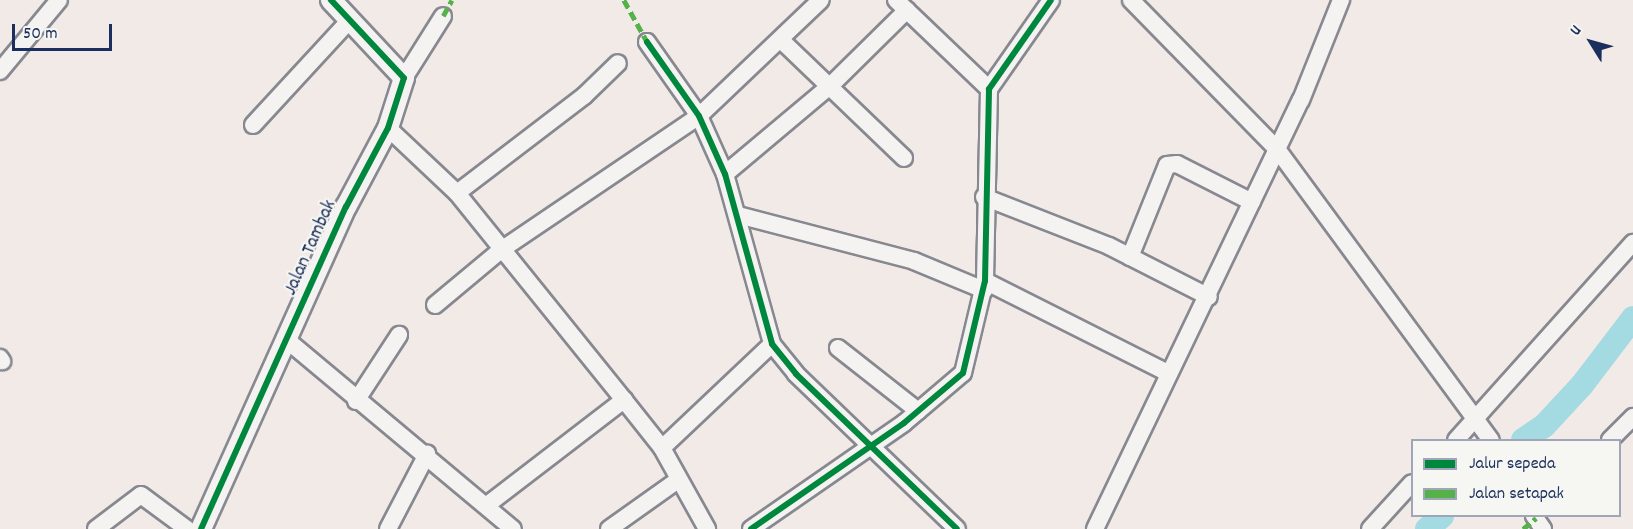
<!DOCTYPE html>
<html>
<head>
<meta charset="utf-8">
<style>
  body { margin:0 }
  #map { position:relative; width:1633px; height:529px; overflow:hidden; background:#f1eae7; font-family:Dekko,sans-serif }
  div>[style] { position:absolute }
  .river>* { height:24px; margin:-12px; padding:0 12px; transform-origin:12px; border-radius:12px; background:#a4dae1 }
  .roads { filter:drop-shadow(2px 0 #878890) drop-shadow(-2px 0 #878890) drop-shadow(0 2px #878890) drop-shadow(0 -2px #878890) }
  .minor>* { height:16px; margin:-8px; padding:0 8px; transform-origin:8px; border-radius:8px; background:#f4f3f1 }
  .tertiary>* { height:20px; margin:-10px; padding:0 10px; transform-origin:10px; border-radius:10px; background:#f4f3f1 }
  .quiet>* { height:4.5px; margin-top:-2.25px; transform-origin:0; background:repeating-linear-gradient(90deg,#55b248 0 9px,transparent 0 13.5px) }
  .cycleway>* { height:6px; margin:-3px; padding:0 3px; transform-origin:3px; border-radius:3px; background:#00873e }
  span { translate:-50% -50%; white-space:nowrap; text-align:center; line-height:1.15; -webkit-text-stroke:4.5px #f6f6f2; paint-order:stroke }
  .street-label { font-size:20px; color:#1b2f5e }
  .legend { position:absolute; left:1411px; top:439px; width:210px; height:78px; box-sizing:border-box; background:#f6f6f2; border:2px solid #9ea6b7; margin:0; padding:8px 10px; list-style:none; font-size:18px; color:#1b2f5e }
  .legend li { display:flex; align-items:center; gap:12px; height:30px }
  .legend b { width:30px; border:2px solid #9ea6b7 }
  .north { position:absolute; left:1561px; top:12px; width:60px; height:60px; -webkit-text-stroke:4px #f6f6f2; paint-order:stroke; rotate:307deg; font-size:16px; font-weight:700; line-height:24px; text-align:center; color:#1b2f5e }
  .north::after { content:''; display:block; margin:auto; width:21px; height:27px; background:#1b2f5e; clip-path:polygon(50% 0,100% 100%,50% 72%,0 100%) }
  .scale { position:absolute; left:12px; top:24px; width:100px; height:27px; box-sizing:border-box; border:3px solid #1b2f5e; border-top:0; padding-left:8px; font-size:18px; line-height:21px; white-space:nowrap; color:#1b2f5e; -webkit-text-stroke:4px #f6f6f2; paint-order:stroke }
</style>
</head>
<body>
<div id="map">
  <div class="river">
    <div style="left:1523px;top:440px;width:25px;rotate:-34deg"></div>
    <div style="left:1544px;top:426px;width:56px;rotate:-47.2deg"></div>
    <div style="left:1582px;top:385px;width:84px;rotate:-52.7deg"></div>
    <div style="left:1427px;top:529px;width:20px;rotate:-41deg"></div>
  </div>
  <div class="roads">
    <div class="minor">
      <div style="left:896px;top:0;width:129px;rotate:43.7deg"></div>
      <div style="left:1131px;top:0;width:209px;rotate:45.6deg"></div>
      <div style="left:1277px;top:149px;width:361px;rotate:53.7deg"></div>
      <div style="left:782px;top:41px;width:169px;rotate:43.8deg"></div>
      <div style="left:647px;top:42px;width:90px;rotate:54.9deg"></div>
      <div style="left:699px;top:116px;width:64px;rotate:65.9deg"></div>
      <div style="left:725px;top:174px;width:176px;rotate:74.5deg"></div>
      <div style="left:772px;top:344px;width:38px;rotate:51deg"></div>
      <div style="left:796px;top:374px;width:223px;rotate:43.9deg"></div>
      <div style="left:0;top:71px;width:92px;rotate:-50.3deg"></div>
      <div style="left:404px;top:78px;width:73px;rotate:-57.8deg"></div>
      <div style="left:253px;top:125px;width:143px;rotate:-47.3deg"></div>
      <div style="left:388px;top:128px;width:95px;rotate:43.3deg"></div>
      <div style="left:457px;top:193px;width:266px;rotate:51.1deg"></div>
      <div style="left:624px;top:400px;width:61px;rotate:51.6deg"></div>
      <div style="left:662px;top:448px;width:93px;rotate:60.9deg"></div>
      <div style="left:725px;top:174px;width:137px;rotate:-40deg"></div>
      <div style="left:830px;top:86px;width:108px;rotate:-44.6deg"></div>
      <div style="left:457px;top:193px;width:160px;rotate:-37.4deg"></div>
      <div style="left:584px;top:96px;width:47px;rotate:-44.1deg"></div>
      <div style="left:984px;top:197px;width:134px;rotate:21.4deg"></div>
      <div style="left:1109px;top:246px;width:112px;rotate:27deg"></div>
      <div style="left:738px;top:215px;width:182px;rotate:14.6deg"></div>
      <div style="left:914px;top:261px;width:76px;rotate:22.5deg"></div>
      <div style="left:1130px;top:257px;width:99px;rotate:-68.1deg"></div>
      <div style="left:1167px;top:165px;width:10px;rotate:-6deg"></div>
      <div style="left:1177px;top:164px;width:84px;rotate:26.9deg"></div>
      <div style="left:985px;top:281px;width:205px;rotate:26.7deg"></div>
      <div style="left:435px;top:305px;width:86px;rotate:-39.8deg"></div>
      <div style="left:501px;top:250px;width:239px;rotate:-34.1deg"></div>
      <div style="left:699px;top:116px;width:168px;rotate:-43.6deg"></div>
      <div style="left:288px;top:341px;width:293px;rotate:39.9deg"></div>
      <div style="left:838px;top:348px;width:102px;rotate:38.2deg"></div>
      <div style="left:0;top:358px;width:4px;rotate:56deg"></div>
      <div style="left:356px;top:401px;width:79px;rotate:-56.9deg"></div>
      <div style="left:1456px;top:440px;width:265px;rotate:-48.1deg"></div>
      <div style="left:1610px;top:440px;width:33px;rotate:-45deg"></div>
      <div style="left:662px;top:448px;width:151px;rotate:-43.4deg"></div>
      <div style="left:487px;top:505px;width:173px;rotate:-37.5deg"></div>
      <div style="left:1534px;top:516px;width:16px;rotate:55deg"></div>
      <div style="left:96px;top:529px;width:56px;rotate:-37.1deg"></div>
      <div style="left:141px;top:495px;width:57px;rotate:36.5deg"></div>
      <div style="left:388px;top:529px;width:85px;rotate:-62.5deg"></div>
      <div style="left:609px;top:529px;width:85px;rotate:-35.4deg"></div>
      <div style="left:751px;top:529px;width:186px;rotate:-34.7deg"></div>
      <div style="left:904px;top:423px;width:77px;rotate:-40.3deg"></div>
      <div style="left:963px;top:373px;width:95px;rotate:-76.6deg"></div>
      <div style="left:985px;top:281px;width:192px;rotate:-88.8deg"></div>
      <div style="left:989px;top:89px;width:108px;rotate:-55.1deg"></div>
      <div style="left:1095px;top:529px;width:476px;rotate:-64.4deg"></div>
      <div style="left:1301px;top:100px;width:108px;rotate:-68.2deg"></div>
      <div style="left:1370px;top:529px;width:62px;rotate:-47.6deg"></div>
    </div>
    <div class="tertiary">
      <div style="left:201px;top:529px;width:353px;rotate:-65.8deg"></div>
      <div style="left:346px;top:207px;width:89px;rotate:-62deg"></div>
      <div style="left:388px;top:128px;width:52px;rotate:-72.3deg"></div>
      <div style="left:404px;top:78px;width:107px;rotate:-133.1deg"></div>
    </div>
  </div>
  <div class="quiet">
    <div style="left:624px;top:0;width:51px;rotate:60.9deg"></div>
    <div style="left:443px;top:16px;width:18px;rotate:-61deg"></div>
    <div style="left:1523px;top:529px;width:17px;rotate:-40deg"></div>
  </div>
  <div class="cycleway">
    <div style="left:647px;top:42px;width:90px;rotate:54.9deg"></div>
    <div style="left:699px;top:116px;width:64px;rotate:65.9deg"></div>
    <div style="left:725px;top:174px;width:176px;rotate:74.5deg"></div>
    <div style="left:772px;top:344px;width:38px;rotate:51deg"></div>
    <div style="left:796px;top:374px;width:223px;rotate:43.9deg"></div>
    <div style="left:201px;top:529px;width:353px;rotate:-65.8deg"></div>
    <div style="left:346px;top:207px;width:89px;rotate:-62deg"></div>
    <div style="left:388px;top:128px;width:52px;rotate:-72.3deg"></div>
    <div style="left:404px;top:78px;width:107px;rotate:-133.1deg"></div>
    <div style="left:751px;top:529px;width:186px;rotate:-34.7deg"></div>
    <div style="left:904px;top:423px;width:77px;rotate:-40.3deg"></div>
    <div style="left:963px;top:373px;width:95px;rotate:-76.6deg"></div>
    <div style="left:985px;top:281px;width:192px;rotate:-88.8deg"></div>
    <div style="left:989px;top:89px;width:108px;rotate:-55.1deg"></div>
  </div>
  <div class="street-label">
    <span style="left:311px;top:248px;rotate:-66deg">Jalan Tambak</span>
  </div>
  <ul class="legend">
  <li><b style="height:8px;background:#00873e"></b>Jalur sepeda</li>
  <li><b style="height:8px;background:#55b248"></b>Jalan setapak</li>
  </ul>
  <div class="north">U</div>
  <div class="scale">50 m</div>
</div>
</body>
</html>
